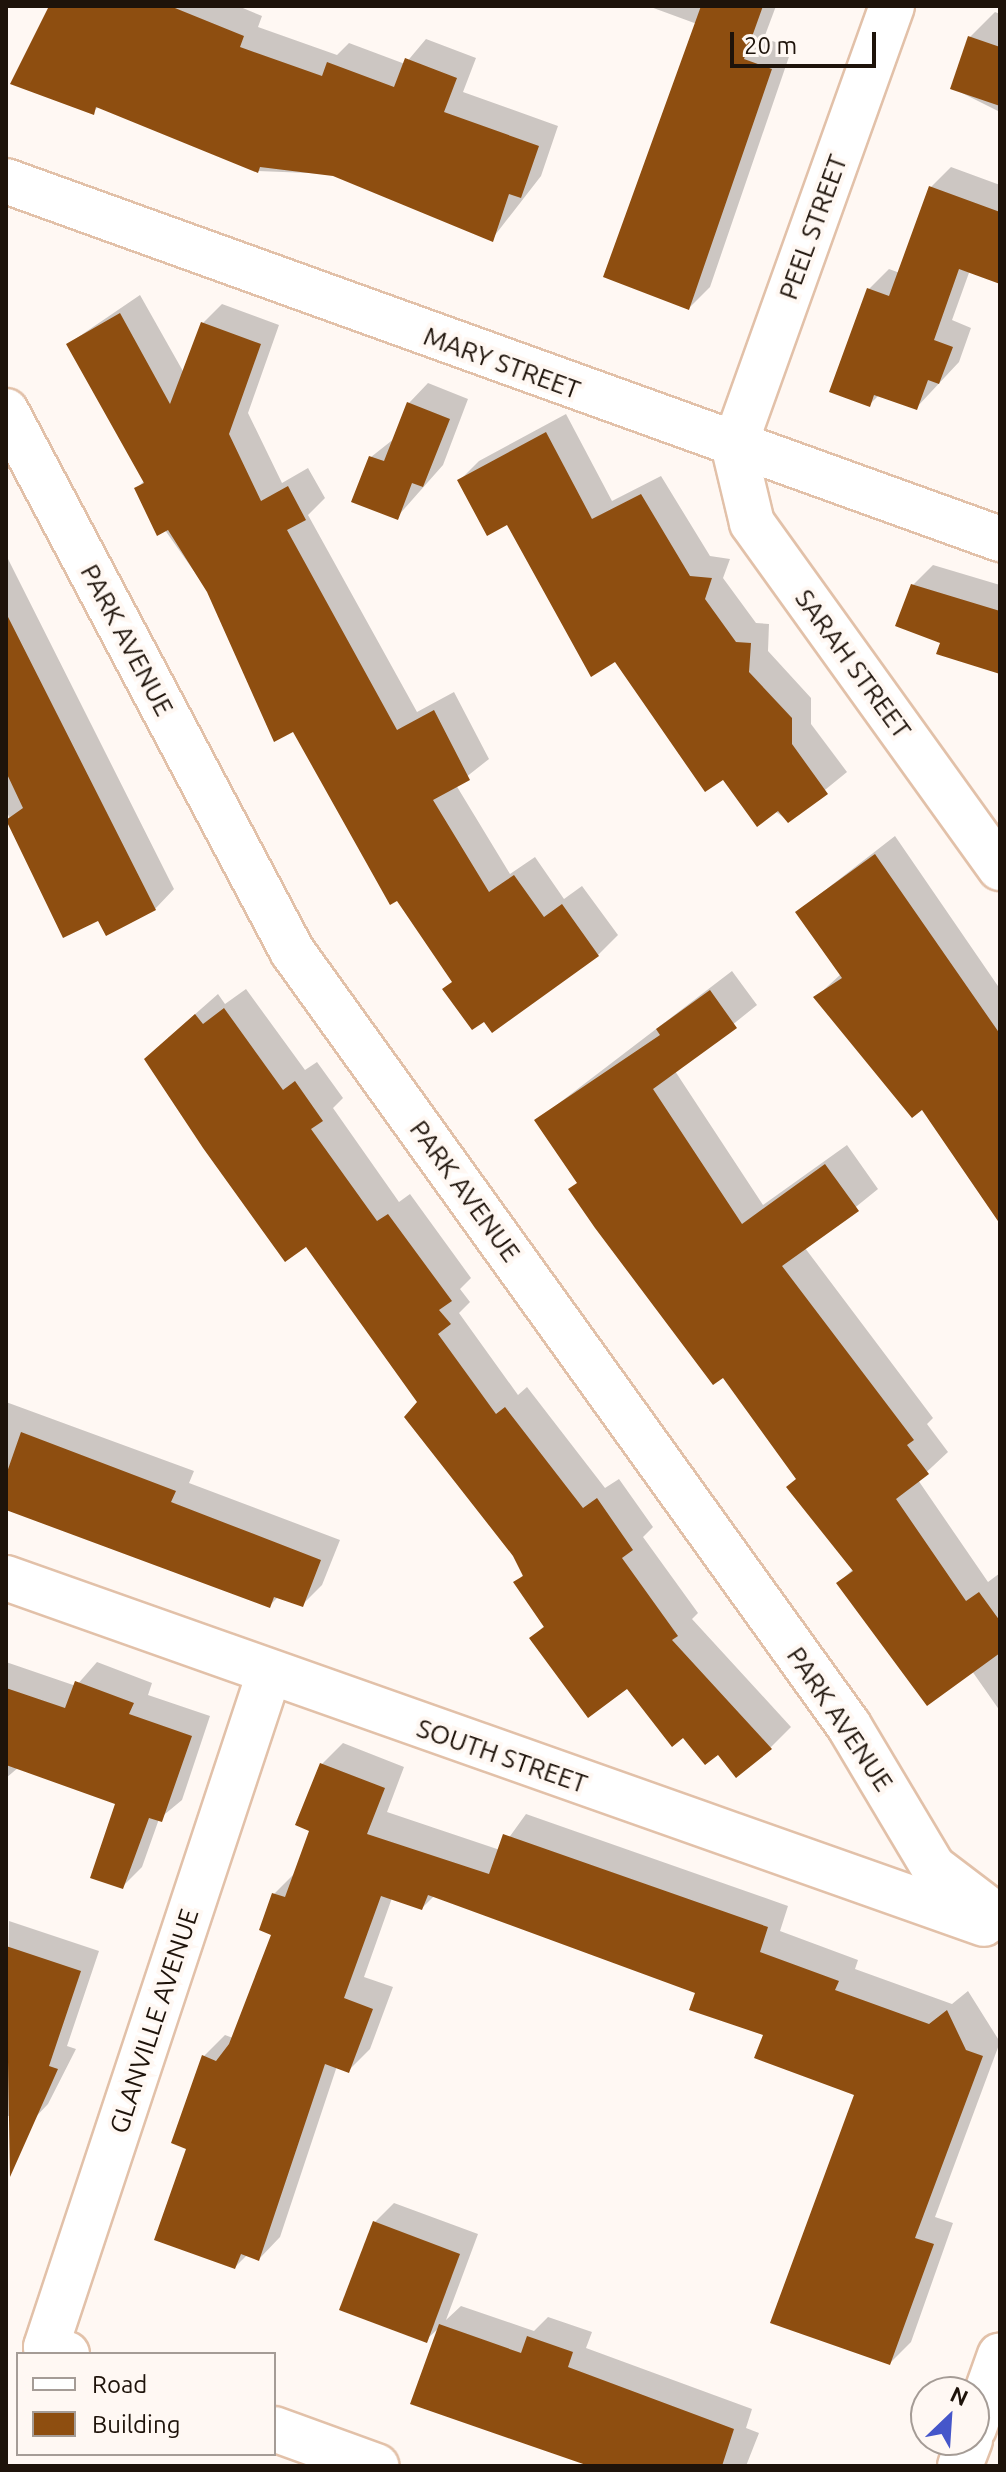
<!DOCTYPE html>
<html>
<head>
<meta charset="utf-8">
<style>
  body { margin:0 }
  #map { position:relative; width:1006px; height:2472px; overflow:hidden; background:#fff8f3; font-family:Ubuntu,sans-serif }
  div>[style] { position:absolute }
  .shadow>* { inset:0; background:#0003 }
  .building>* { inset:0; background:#8e4e10 }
  .roads { filter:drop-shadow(2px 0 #e2c1a9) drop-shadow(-2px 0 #e2c1a9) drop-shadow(0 2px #e2c1a9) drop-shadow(0 -2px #e2c1a9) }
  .minor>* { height:44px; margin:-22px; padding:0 22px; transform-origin:22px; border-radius:22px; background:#fff }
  span { translate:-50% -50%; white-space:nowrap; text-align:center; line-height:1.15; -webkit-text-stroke:8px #fff8f3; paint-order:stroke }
  .street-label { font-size:26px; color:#1e130a }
  .frame { position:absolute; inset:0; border:8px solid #1e130a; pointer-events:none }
  .legend { position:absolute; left:16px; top:2352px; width:260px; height:104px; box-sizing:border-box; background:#fff8f3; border:2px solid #a59c96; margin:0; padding:10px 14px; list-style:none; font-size:24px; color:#1e130a }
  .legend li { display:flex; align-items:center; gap:16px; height:40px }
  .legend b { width:40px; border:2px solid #a59c96 }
  .north { position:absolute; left:910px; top:2376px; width:80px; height:80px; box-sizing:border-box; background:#fff8f3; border:2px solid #a59c96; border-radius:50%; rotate:25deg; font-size:22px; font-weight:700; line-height:32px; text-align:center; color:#1e130a }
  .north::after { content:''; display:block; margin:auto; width:28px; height:36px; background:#4556ca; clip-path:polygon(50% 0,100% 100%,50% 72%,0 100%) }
  .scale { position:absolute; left:730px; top:32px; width:146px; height:36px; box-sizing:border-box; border:4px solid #1e130a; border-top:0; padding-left:10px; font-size:24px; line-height:28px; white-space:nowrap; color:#1e130a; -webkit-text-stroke:6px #fff8f3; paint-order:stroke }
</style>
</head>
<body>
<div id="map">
  <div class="shadow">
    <div style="clip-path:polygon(51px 6px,238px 6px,262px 16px,258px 27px,337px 55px,349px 43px,405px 64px,426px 39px,476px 58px,463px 92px,558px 126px,541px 176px,492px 239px,334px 174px,257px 171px,99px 106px,93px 112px,13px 83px)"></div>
    <div style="clip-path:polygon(648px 6px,776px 6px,764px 38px,792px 48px,710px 287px,689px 308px,697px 24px)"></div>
    <div style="clip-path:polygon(995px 12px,1000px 14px,1000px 112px,952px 88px,970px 37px)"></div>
    <div style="clip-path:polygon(951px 167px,1000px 185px,1000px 278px,970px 270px,952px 320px,971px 328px,959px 362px,916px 408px,880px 394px,869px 405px,869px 289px,889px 269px,900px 273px,931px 187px)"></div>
    <div style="clip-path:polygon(140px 295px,184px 373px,202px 324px,222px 304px,279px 325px,248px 413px,282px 483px,308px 468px,325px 498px,308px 515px,417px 712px,454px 692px,489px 759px,456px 785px,510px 874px,535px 857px,564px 899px,582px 886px,618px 935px,598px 955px,454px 980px,294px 729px,275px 739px,208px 591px,136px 489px,145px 480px,68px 344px)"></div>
    <div style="clip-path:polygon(428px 383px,468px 399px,443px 465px,397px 517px,371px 457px,395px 438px,409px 403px)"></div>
    <div style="clip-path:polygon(566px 414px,612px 501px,661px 476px,710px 556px,730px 559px,723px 578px,756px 623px,769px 624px,768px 651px,811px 698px,811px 724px,847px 772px,788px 820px,723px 777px,616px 659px,508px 523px,459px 481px,479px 461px)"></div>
    <div style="clip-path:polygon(6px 555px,174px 889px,155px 909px,98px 918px,64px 936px,6px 810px)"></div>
    <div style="clip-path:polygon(933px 565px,1000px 585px,1000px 672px,942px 642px,913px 585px)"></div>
    <div style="clip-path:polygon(895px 836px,1000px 989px,1000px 1189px,816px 997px,841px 974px,797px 912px)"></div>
    <div style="clip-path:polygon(732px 971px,757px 1005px,675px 1071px,763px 1205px,847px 1145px,878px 1189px,805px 1248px,933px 1418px,927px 1424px,948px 1452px,918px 1480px,988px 1582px,1000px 1573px,1000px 1711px,972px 1671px,839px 1583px,853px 1569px,798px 1478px,537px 1120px)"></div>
    <div style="clip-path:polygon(246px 989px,305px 1070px,317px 1062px,343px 1098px,333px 1108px,399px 1202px,410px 1194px,471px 1278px,460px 1289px,470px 1302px,459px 1313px,518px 1395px,527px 1387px,605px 1488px,619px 1479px,653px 1527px,643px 1537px,698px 1613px,692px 1619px,791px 1727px,770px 1748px,718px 1752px,684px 1736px,627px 1687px,532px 1638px,545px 1625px,516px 1583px,524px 1574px,420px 1402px,168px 1038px,218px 994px,225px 1004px)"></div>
    <div style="clip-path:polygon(6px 1402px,194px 1471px,189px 1483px,340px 1540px,322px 1585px,302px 1605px,279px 1596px,269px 1606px,6px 1504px)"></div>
    <div style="clip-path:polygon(6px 1662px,76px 1686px,97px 1662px,152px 1683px,148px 1695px,210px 1716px,182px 1800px,159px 1819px,142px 1867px,122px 1887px,118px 1803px,19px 1767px,6px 1778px)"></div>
    <div style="clip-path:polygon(343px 1743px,404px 1767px,387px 1812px,500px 1850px,526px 1814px,788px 1906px,780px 1931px,858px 1960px,855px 1969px,952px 2004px,968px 1991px,1000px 2042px,935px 2217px,953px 2223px,911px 2342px,890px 2363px,856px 2094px,697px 1992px,435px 1895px,422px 1908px,392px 1898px,364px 1977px,393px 1987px,370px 2049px,349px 2070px,337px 2066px,280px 2237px,259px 2259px,248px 2254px,235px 2267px,189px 2148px,204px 2056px,225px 2035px,233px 2038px,273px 1934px,274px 1894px,296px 1872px,312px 1830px,322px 1764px)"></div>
    <div style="clip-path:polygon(9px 1921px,99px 1951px,67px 2046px,76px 2049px,48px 2104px,29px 2124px,6px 2115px)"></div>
    <div style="clip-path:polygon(394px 2203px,478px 2234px,446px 2320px,461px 2306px,534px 2331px,548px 2317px,592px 2332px,586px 2348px,752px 2409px,746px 2428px,759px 2433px,746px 2466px,591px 2466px,441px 2326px,426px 2340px,375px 2222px)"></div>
  </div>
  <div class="building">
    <div style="clip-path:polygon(49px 6px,170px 6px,244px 36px,240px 47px,322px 76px,327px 62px,394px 87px,405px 58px,457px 78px,444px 112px,539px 146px,521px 198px,509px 194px,493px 242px,333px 176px,260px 167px,258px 173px,96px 107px,94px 115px,10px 84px)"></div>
    <div style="clip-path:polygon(701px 6px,763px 6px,744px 59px,772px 69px,689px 310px,603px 277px)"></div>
    <div style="clip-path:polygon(968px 36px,1000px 47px,1000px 106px,950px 89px)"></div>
    <div style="clip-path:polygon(929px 186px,1000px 212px,1000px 284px,959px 269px,934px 340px,953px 347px,939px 384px,928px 380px,917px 410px,874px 395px,870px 407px,829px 392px,867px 288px,889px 296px)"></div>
    <div style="clip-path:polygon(120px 313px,170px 404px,201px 322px,261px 344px,229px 434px,261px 501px,288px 486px,306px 520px,287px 530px,397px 730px,434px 710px,470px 780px,433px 800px,489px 892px,514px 875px,544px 917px,562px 904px,599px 956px,492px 1033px,484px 1022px,472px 1030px,442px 989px,452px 982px,397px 901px,390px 905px,293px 732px,274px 742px,207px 592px,168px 530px,157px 536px,134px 488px,144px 483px,66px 344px)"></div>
    <div style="clip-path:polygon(407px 402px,450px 419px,423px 487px,412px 483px,398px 520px,351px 502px,369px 456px,384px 461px)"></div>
    <div style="clip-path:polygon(546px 432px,592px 519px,641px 494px,690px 576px,712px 578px,705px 599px,736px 642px,751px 643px,749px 672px,792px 718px,792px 744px,828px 794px,788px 823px,778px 811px,757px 827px,723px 780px,705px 792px,615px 662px,591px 677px,507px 525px,487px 536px,457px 480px)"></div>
    <div style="clip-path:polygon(911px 584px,1000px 611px,1000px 674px,936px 654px,940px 643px,895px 626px)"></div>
    <div style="clip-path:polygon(6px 613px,156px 910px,106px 936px,98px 921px,63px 938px,6px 820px,23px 808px,6px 772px)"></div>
    <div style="clip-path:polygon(875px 854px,1000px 1034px,1000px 1224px,922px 1110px,912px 1118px,813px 997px,842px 978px,795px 912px)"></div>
    <div style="clip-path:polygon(710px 990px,737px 1028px,653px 1089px,742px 1224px,825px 1164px,859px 1211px,782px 1266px,914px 1440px,907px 1445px,929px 1474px,896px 1499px,966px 1601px,979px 1592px,1000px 1621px,1000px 1653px,927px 1706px,836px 1583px,853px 1571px,786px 1487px,796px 1479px,723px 1378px,713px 1385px,595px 1228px,568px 1189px,577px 1183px,534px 1120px,660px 1035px,656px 1029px)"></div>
    <div style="clip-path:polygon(224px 1008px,283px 1090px,295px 1081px,323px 1121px,311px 1129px,377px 1221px,388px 1214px,452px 1301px,439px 1310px,451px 1324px,438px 1334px,496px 1414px,505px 1407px,583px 1508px,597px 1498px,633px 1550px,622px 1558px,678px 1636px,672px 1640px,772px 1749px,736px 1778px,718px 1755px,705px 1765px,683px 1738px,672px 1747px,627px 1689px,588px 1718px,529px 1638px,544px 1627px,513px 1582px,523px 1576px,513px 1556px,404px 1417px,417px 1402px,306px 1247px,285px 1262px,203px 1148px,144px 1059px,195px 1014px,203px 1024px)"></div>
    <div style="clip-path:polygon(21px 1432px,176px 1491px,171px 1502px,321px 1560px,303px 1607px,274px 1597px,270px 1608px,6px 1510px,6px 1475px)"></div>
    <div style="clip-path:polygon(75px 1681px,134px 1703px,129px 1714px,192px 1736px,162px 1822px,149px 1818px,123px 1889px,90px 1878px,115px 1804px,6px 1765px,6px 1688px,65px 1708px)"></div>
    <div style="clip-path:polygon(320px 1763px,385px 1788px,367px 1834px,489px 1874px,503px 1834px,768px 1927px,760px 1952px,839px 1981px,835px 1990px,929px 2024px,947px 2010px,966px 2050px,983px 2056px,915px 2238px,934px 2244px,890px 2365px,770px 2323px,854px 2095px,754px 2058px,763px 2035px,689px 2010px,695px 1993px,428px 1895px,422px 1910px,381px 1896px,344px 1998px,373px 2009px,349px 2073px,325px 2064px,259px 2261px,241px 2254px,235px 2269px,154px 2240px,186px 2149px,171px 2143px,202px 2055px,216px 2061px,229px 2044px,271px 1935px,259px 1930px,272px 1893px,285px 1897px,309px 1831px,295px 1825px)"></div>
    <div style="clip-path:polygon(6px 1946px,81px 1971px,49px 2066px,58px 2069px,10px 2177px)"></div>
    <div style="clip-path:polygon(373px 2221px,460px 2254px,427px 2343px,339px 2310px)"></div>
    <div style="clip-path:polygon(439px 2324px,521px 2353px,527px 2336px,573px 2352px,568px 2367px,734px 2429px,722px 2466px,589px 2466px,410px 2404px)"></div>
  </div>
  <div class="roads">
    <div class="minor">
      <div style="left:892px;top:6px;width:469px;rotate:109.7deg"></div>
      <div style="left:734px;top:448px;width:77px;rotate:76.5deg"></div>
      <div style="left:752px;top:523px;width:425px;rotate:54.3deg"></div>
      <div style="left:6px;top:181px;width:1057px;rotate:19.81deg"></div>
      <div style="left:6px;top:411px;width:611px;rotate:62.09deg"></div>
      <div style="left:292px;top:951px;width:954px;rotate:54.29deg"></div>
      <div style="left:849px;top:1726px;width:164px;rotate:59.2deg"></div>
      <div style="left:933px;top:1867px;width:84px;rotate:37.3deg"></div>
      <div style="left:6px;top:1578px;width:1037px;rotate:19.48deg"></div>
      <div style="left:67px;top:2354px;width:22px;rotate:-162deg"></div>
      <div style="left:46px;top:2347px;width:709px;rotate:-71.67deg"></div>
      <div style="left:974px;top:2428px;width:77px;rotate:-70.4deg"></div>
      <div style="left:274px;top:2429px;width:109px;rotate:19.9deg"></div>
      <div style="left:960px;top:2466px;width:28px;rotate:-69deg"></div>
    </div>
  </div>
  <div class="street-label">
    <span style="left:813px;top:227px;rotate:-70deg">PEEL STREET</span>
    <span style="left:502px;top:363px;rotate:20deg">MARY STREET</span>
    <span style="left:127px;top:640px;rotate:62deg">PARK AVENUE</span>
    <span style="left:853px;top:664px;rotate:54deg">SARAH STREET</span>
    <span style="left:465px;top:1191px;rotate:54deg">PARK AVENUE</span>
    <span style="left:840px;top:1719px;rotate:56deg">PARK AVENUE</span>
    <span style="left:502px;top:1756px;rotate:19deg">SOUTH STREET</span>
    <span style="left:154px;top:2021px;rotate:-72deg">GLANVILLE AVENUE</span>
  </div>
  <div class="frame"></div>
  <ul class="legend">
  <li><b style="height:10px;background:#fff"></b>Road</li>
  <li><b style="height:22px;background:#8e4e10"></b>Building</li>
  </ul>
  <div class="north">N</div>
  <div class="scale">20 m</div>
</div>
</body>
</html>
